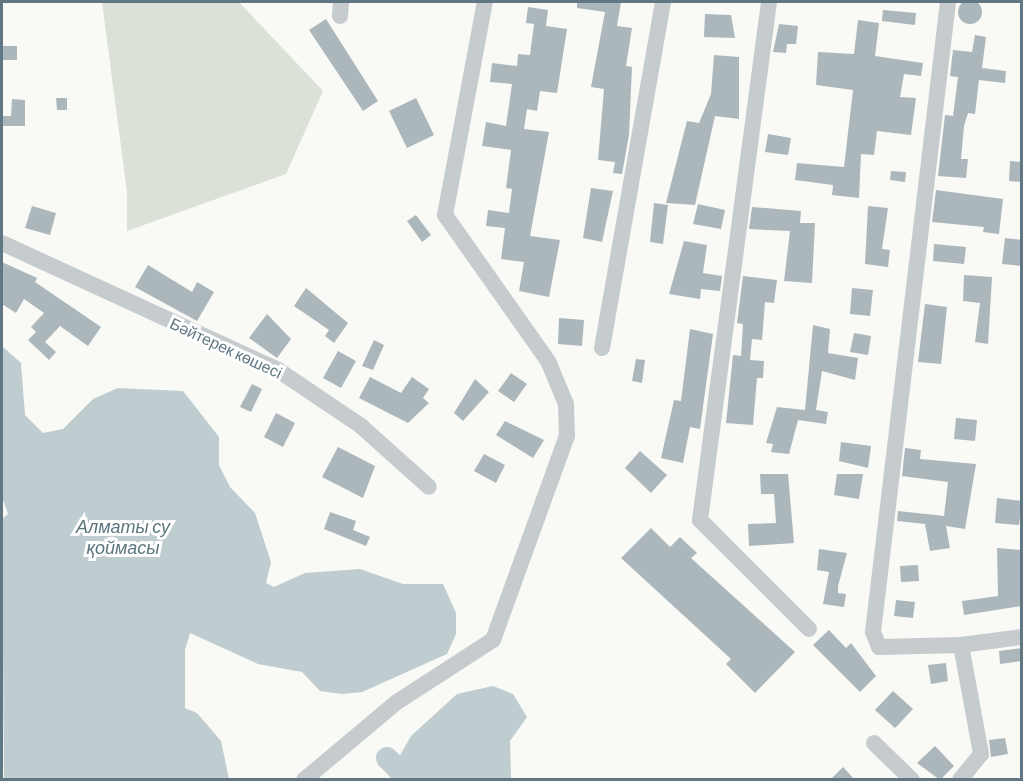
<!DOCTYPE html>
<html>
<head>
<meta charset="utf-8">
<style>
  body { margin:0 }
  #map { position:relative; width:1023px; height:781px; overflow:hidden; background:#f9f9f6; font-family:Barlow,sans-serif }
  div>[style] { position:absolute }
  .green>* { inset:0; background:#dbe1d6 }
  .water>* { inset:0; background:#bfccd0 }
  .river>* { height:22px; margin:-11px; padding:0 11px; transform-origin:11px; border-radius:11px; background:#bfccd0 }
  .building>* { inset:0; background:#acb7bc }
  .round { border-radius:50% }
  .minor>* { height:16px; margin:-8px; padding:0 8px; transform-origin:8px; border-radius:8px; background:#c6cbce }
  span { translate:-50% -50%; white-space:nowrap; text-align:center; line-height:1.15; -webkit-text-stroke:6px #fff; paint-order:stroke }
  .street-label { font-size:16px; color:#617784 }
  .water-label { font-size:18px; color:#5c767e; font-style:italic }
  .frame { position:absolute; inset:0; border:3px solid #617784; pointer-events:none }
</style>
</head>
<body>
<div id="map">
  <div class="green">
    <div style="clip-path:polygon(102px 2px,239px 2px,323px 91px,286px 174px,127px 231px,127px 192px)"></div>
  </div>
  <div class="water">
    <div style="clip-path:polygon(2px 346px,21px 363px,25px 415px,43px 433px,63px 429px,93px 399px,118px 388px,183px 391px,219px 437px,219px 465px,230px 487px,255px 513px,271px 562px,266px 583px,274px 587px,305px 573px,360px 569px,403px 584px,443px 584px,456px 613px,456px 634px,447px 654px,362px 692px,342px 694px,320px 691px,302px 672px,258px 664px,190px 633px,185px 650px,185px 708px,197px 713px,221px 741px,229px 779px,4px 779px,2px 519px,8px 514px,2px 497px)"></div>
    <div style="clip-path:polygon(493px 686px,513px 694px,527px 717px,510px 741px,511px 779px,404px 779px,394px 766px,411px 736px,457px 694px)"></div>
  </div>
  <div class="river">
    <div style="left:387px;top:758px;width:30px;rotate:46deg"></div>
  </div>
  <div class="building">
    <div class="round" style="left:958px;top:0;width:24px;height:24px"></div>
    <div style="clip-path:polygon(577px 2px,621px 2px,617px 26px,632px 28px,626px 66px,632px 67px,629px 135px,622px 174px,613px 173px,615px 162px,598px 160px,604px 89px,591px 87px,605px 12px,577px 8px)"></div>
    <div style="clip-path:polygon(528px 7px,548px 10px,546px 26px,567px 29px,557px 93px,540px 91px,537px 111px,527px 109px,524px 129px,549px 132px,530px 236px,560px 240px,549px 297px,519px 291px,524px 262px,501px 259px,505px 228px,486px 226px,488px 210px,509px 213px,512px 189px,506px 188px,511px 150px,482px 146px,486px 122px,506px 126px,512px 84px,490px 82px,492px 63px,517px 66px,518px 54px,530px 55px,534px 24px,526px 23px)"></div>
    <div style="clip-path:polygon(883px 10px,916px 13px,915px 25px,882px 21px)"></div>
    <div style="clip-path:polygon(705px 14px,731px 15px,735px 38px,704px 37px)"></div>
    <div style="clip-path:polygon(326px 19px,378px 101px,363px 111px,309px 30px)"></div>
    <div style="clip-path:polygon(858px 20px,879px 23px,875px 56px,923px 63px,921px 76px,904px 74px,900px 97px,916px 98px,911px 135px,877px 131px,874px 155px,861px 154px,859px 198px,832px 195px,833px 185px,795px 180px,797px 163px,844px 167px,853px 90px,816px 85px,818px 52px,854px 54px)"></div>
    <div style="clip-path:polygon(779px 24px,798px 26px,796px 44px,787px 44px,786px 53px,773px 52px)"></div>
    <div style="clip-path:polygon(975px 35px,986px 37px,982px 68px,1006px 71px,1005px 83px,979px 80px,975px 114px,968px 113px,964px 126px,961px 159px,968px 159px,966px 178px,938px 176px,945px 115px,953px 116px,958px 77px,950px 76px,953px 50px,972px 52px)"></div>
    <div style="clip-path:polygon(2px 46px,17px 46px,17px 60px,2px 60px)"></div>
    <div style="clip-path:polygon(714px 55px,739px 57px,739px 119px,715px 116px,695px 205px,666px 203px,687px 121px,699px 123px,711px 94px)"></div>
    <div style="clip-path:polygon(56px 98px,67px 98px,67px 110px,57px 110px)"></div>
    <div style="clip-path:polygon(416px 98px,434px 135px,407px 148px,389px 111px)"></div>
    <div style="clip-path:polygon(12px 99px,25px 100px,25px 126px,2px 126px,2px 116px,11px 116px)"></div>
    <div style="clip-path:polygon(768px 134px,791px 138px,788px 155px,765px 152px)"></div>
    <div style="clip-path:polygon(1010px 161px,1022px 162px,1022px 182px,1009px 181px)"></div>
    <div style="clip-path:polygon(891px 171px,906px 172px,905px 182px,890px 180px)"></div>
    <div style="clip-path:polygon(591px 188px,613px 191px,602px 242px,583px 238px)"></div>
    <div style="clip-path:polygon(936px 190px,1003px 199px,999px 234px,983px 232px,984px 227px,932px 222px)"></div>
    <div style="clip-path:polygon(654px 203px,668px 205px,663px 244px,650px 242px)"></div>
    <div style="clip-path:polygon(698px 204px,725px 210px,721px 229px,693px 224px)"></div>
    <div style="clip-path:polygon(32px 206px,56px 213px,50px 235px,25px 228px)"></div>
    <div style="clip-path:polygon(868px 206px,888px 208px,882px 249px,890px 250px,888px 267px,865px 264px)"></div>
    <div style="clip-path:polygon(752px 207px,801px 211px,800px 223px,815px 223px,812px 283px,784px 281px,790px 231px,749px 229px)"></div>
    <div style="clip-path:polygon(416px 215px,431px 235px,422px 242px,407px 221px)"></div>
    <div style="clip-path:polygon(1005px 238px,1022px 240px,1022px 266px,1002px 264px)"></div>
    <div style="clip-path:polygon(684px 241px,707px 245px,703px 273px,722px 276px,720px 291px,701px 289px,700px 299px,669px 294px)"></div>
    <div style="clip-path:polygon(934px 244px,966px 247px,964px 264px,933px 261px)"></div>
    <div style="clip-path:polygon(2px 262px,37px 278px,35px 282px,101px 327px,88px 346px,60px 326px,45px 342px,56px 352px,49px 360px,28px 340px,36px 332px,31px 327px,44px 313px,24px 299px,16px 313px,2px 304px)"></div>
    <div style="clip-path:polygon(148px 265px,192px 292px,197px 282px,214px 292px,197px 321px,135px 287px)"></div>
    <div style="clip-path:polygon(964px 275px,992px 277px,988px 344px,975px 342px,980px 303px,963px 301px)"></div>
    <div style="clip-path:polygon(743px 276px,777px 280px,774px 303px,765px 302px,762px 340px,752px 339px,750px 360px,764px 361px,763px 378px,757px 378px,753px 425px,726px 423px,733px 355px,741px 356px,743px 324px,737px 323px)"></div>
    <div style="clip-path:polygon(306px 288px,348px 323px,334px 343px,325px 336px,329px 330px,294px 306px)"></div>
    <div style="clip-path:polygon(852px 288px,873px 290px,870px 316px,850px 314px)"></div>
    <div style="clip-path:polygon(925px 304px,947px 307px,941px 364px,918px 362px)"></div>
    <div style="clip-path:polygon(267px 314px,291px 339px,277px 358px,249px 338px)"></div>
    <div style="clip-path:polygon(559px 318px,584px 320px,582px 346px,558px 344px)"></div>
    <div style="clip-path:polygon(813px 325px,830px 329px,828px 353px,858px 358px,855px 380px,822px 371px,816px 410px,828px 412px,826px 424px,798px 420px,789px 454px,771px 452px,773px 444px,766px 443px,777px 407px,805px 410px)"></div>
    <div style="clip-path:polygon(690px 329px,713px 334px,700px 429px,690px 427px,683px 463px,661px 458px,674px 400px,681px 401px)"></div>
    <div style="clip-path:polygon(854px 333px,871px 336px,868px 355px,850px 352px)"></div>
    <div style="clip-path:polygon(374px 340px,384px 345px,373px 370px,362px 366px)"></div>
    <div style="clip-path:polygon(338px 351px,356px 361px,341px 388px,323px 378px)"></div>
    <div style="clip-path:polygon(636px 359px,645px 360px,642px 383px,632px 381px)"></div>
    <div style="clip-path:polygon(511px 373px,527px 384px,514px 402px,498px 391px)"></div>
    <div style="clip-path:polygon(370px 377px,401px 393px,412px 377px,429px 389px,423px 398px,429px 403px,408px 423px,359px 398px)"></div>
    <div style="clip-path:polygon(475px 379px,489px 392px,463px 421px,454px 413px)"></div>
    <div style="clip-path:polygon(252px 384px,262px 389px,251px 412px,240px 407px)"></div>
    <div style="clip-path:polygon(276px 413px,295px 423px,283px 447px,264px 437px)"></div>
    <div style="clip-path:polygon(956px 418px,977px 420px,975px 441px,954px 439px)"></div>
    <div style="clip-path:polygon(505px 421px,544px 440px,533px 458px,496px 435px)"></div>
    <div style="clip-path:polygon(841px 442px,871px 446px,868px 468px,839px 461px)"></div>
    <div style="clip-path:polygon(338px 447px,375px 466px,363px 498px,322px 477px)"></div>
    <div style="clip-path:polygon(905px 448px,921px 450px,920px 459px,976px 464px,965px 529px,946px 526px,950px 548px,930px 551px,925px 524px,897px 521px,898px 511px,944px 516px,948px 482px,902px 476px)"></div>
    <div style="clip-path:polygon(640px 451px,667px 475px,651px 493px,625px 468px)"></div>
    <div style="clip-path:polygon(484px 454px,505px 465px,496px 483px,474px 471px)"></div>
    <div style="clip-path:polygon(760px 474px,788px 474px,794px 543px,749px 546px,748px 524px,776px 523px,774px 494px,761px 494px)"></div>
    <div style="clip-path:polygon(837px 474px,863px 474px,859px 499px,834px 495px)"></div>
    <div style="clip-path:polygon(997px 498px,1022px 501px,1019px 525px,995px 523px)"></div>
    <div style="clip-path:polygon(330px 512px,356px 521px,353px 530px,370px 537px,366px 546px,324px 529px)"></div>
    <div style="clip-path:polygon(651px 528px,670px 547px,680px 537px,697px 553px,691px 558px,795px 652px,755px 693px,726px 664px,731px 659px,621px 558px)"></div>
    <div style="clip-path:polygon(997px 548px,1022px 550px,1022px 606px,964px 615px,962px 601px,998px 596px)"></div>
    <div style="clip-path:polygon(819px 549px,847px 553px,838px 586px,838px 593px,846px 594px,844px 607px,823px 604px,829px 572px,817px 570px)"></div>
    <div style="clip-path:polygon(918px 565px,919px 581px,901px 582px,900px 566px)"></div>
    <div style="clip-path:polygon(896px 600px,915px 602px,913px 618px,894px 616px)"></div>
    <div style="clip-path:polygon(829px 630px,846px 648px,851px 643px,876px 676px,860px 692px,813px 645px)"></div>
    <div style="clip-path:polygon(1022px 648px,1022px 661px,1000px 664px,999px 651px)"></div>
    <div style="clip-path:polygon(946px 663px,948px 681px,931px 684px,928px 665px)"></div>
    <div style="clip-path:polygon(893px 691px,913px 709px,895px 728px,875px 710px)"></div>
    <div style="clip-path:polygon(1005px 738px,1008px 754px,991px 757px,989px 740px)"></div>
    <div style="clip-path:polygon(935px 746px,954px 766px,940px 780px,917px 763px)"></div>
    <div style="clip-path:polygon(843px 767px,855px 780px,830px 780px)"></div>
  </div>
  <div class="minor">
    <div style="left:769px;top:2px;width:523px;rotate:97.59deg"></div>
    <div style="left:700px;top:520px;width:154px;rotate:45deg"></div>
    <div style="left:948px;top:2px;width:634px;rotate:96.79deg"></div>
    <div style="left:873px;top:632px;width:16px;rotate:68deg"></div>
    <div style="left:879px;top:647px;width:82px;rotate:-1.4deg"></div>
    <div style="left:961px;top:645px;width:111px;rotate:79.6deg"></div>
    <div style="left:981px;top:754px;width:33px;rotate:129deg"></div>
    <div style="left:340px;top:16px;width:14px;rotate:-86deg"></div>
    <div style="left:2px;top:243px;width:304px;rotate:24.7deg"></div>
    <div style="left:278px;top:370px;width:100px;rotate:34deg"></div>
    <div style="left:361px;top:426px;width:91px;rotate:41.9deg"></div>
    <div style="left:602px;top:348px;width:351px;rotate:-80deg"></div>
    <div style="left:961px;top:645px;width:62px;rotate:-7.5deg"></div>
    <div style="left:874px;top:743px;width:53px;rotate:44.2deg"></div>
    <div style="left:304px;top:780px;width:121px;rotate:-40deg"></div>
    <div style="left:397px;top:702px;width:114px;rotate:-32.9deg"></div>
    <div style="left:493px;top:640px;width:217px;rotate:-70.1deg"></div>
    <div style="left:567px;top:436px;width:32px;rotate:-92deg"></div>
    <div style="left:566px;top:404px;width:47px;rotate:-112.7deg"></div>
    <div style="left:548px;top:361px;width:179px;rotate:-125.2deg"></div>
    <div style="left:445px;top:215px;width:217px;rotate:-79.4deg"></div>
  </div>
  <div class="street-label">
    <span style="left:226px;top:348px;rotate:25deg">Бәйтерек көшесі</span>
  </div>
  <div class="water-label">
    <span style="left:123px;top:537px">Алматы су<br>қоймасы</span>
  </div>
  <div class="frame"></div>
</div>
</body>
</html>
